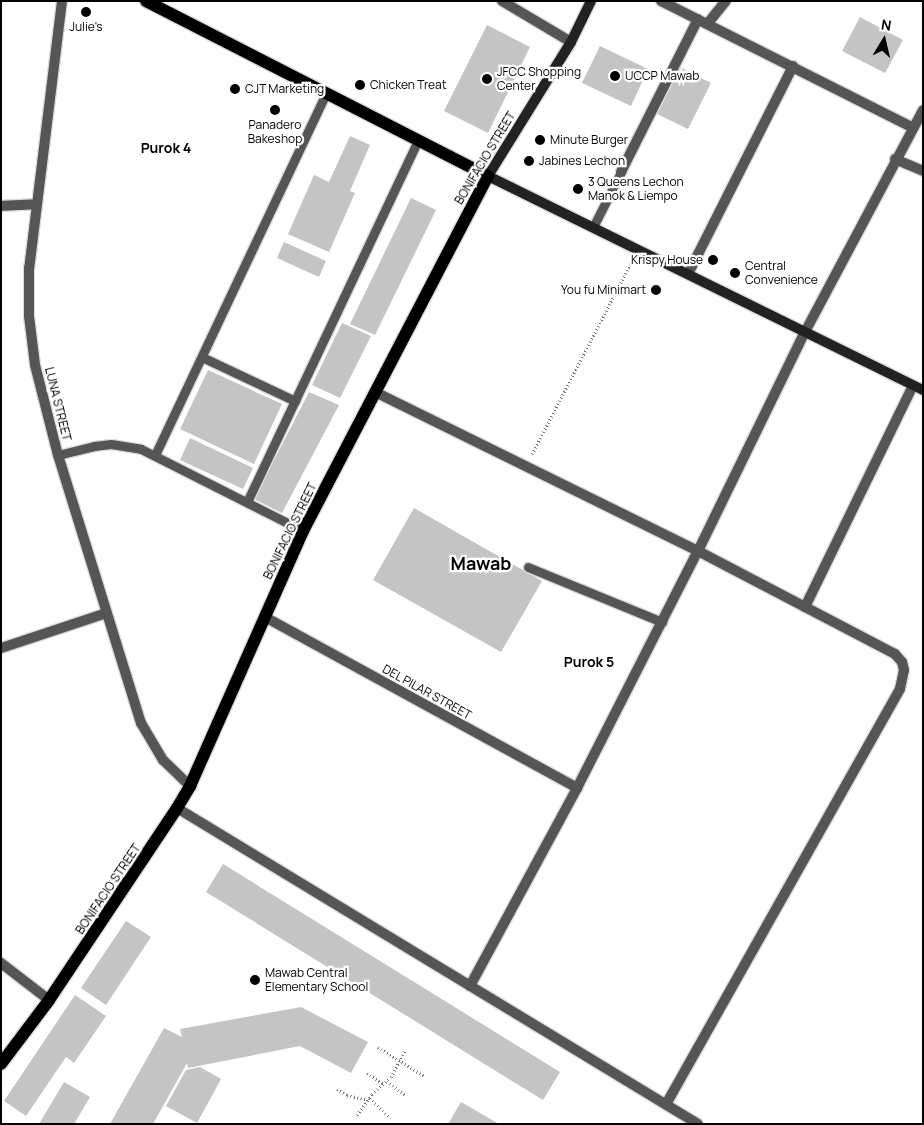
<!DOCTYPE html>
<html>
<head>
<meta charset="utf-8">
<style>
  body { margin:0 }
  #map { position:relative; width:924px; height:1125px; overflow:hidden; background:#fff; font-family:Manrope,sans-serif }
  div>[style] { position:absolute }
  .building>* { inset:0; background:#c4c4c4 }
  .path>* { height:3px; margin-top:-1.5px; transform-origin:0; background:repeating-linear-gradient(90deg,#777 0 1px,transparent 0 3.5px) }
  .roads { filter:drop-shadow(1px 0 #dbdbdb) drop-shadow(-1px 0 #dbdbdb) drop-shadow(0 1px #dbdbdb) drop-shadow(0 -1px #dbdbdb) }
  .lane>* { height:9px; margin:-4.5px; padding:0 4.5px; transform-origin:4.5px; border-radius:4.5px; background:#555 }
  .street>* { height:10px; margin:-5px; padding:0 5px; transform-origin:5px; border-radius:5px; background:#555 }
  .secondary>* { height:10px; margin:-5px; padding:0 5px; transform-origin:5px; border-radius:5px; background:#222 }
  .primary>* { height:12px; margin:-6px; padding:0 6px; transform-origin:6px; border-radius:6px; background:#000 }
  .dots>* { width:14px; height:14px; translate:-50% -50%; box-sizing:border-box; border:2px solid #fff; border-radius:50% }
  span { translate:-50% -50%; white-space:nowrap; text-align:center; line-height:1.15; -webkit-text-stroke:4.5px #fff; paint-order:stroke }
  .poi-label { font-size:12px; color:#000 }
  .left { translate:0 -50%; text-align:left }
  .right { translate:-100% -50%; text-align:right }
  .street-label { font-size:12px; color:#000 }
  .neighbourhood-label { font-size:14px; color:#000; font-weight:700 }
  .district-label { font-size:18px; color:#000; font-weight:700 }
  .frame { position:absolute; inset:0; border:2px solid #000; pointer-events:none }
  .north { position:absolute; left:859px; top:15px; width:50px; height:50px; -webkit-text-stroke:4px #fff; paint-order:stroke; rotate:9deg; font-size:14px; font-weight:700; line-height:20px; text-align:center; color:#000 }
  .north::after { content:''; display:block; margin:auto; width:18px; height:22px; background:#000; clip-path:polygon(50% 0,100% 100%,50% 72%,0 100%) }
</style>
</head>
<body>
<div id="map">
  <div class="building">
    <div style="clip-path:polygon(860px 17px,903px 40px,885px 73px,842px 51px)"></div>
    <div style="clip-path:polygon(487px 25px,530px 47px,488px 133px,444px 111px)"></div>
    <div style="clip-path:polygon(600px 46px,648px 69px,631px 106px,582px 83px)"></div>
    <div style="clip-path:polygon(680px 67px,711px 83px,688px 129px,657px 114px)"></div>
    <div style="clip-path:polygon(350px 136px,370px 145px,350px 191px,355px 193px,329px 252px,288px 234px,314px 175px,329px 182px)"></div>
    <div style="clip-path:polygon(411px 198px,436px 210px,375px 335px,350px 324px)"></div>
    <div style="clip-path:polygon(284px 242px,326px 261px,319px 277px,277px 258px)"></div>
    <div style="clip-path:polygon(342px 323px,371px 336px,340px 398px,312px 385px)"></div>
    <div style="clip-path:polygon(208px 370px,282px 404px,254px 464px,180px 429px)"></div>
    <div style="clip-path:polygon(309px 392px,339px 405px,282px 513px,254px 499px)"></div>
    <div style="clip-path:polygon(190px 438px,253px 468px,243px 489px,180px 460px)"></div>
    <div style="clip-path:polygon(414px 508px,542px 581px,501px 652px,373px 580px)"></div>
    <div style="clip-path:polygon(223px 864px,560px 1072px,543px 1100px,206px 892px)"></div>
    <div style="clip-path:polygon(126px 921px,151px 937px,106px 1005px,81px 988px)"></div>
    <div style="clip-path:polygon(75px 995px,106px 1016px,74px 1063px,66px 1057px,26px 1116px,4px 1101px)"></div>
    <div style="clip-path:polygon(301px 1007px,368px 1042px,351px 1073px,300px 1046px,188px 1068px,187px 1063px,153px 1124px,110px 1124px,164px 1028px,182px 1037px,180px 1029px)"></div>
    <div style="clip-path:polygon(200px 1067px,221px 1079px,197px 1123px,166px 1106px,186px 1070px)"></div>
    <div style="clip-path:polygon(64px 1082px,90px 1097px,74px 1124px,39px 1124px)"></div>
    <div style="clip-path:polygon(461px 1102px,499px 1124px,448px 1124px)"></div>
  </div>
  <div class="path">
    <div style="left:532px;top:454px;width:215px;rotate:-62.6deg"></div>
    <div style="left:378px;top:1047px;width:54px;rotate:32.2deg"></div>
    <div style="left:367px;top:1073px;width:20px;rotate:33deg"></div>
    <div style="left:387px;top:1081px;width:23px;rotate:38deg"></div>
    <div style="left:337px;top:1089px;width:12px;rotate:31deg"></div>
    <div style="left:347px;top:1095px;width:22px;rotate:13deg"></div>
    <div style="left:370px;top:1098px;width:28px;rotate:45deg"></div>
    <div style="left:357px;top:1115px;width:26px;rotate:-54deg"></div>
    <div style="left:372px;top:1094px;width:25px;rotate:-42deg"></div>
    <div style="left:391px;top:1077px;width:30px;rotate:-62deg"></div>
  </div>
  <div class="roads">
    <div class="lane">
      <div style="left:593px;top:227px;width:62px;rotate:-63deg"></div>
      <div style="left:202px;top:357px;width:103px;rotate:25.3deg"></div>
      <div style="left:58px;top:455px;width:37px;rotate:-14deg"></div>
      <div style="left:94px;top:446px;width:17px;rotate:-7deg"></div>
      <div style="left:111px;top:444px;width:30px;rotate:9deg"></div>
      <div style="left:141px;top:449px;width:182px;rotate:26.8deg"></div>
      <div style="left:155px;top:455px;width:400px;rotate:-64.7deg"></div>
      <div style="left:247px;top:502px;width:400px;rotate:-64.7deg"></div>
      <div style="left:528px;top:567px;width:145px;rotate:22.3deg"></div>
    </div>
    <div class="street">
      <div style="left:62px;top:1px;width:269px;rotate:97deg"></div>
      <div style="left:29px;top:268px;width:48px;rotate:90deg"></div>
      <div style="left:29px;top:316px;width:49px;rotate:83deg"></div>
      <div style="left:35px;top:365px;width:93px;rotate:75.7deg"></div>
      <div style="left:58px;top:455px;width:281px;rotate:72.8deg"></div>
      <div style="left:141px;top:723px;width:43px;rotate:59.3deg"></div>
      <div style="left:163px;top:760px;width:37px;rotate:44deg"></div>
      <div style="left:502px;top:1px;width:80px;rotate:30.7deg"></div>
      <div style="left:661px;top:1px;width:281px;rotate:26.7deg"></div>
      <div style="left:708px;top:23px;width:28px;rotate:-51deg"></div>
      <div style="left:895px;top:159px;width:30px;rotate:23deg"></div>
      <div style="left:621px;top:172px;width:171px;rotate:-63.3deg"></div>
      <div style="left:1px;top:206px;width:35px;rotate:-3deg"></div>
      <div style="left:688px;top:274px;width:233px;rotate:-63.2deg"></div>
      <div style="left:375px;top:392px;width:360px;rotate:26.2deg"></div>
      <div style="left:698px;top:551px;width:222px;rotate:27.6deg"></div>
      <div style="left:895px;top:654px;width:11px;rotate:49deg"></div>
      <div style="left:902px;top:662px;width:8px;rotate:76deg"></div>
      <div style="left:904px;top:670px;width:19px;rotate:102deg"></div>
      <div style="left:900px;top:689px;width:476px;rotate:119.4deg"></div>
      <div style="left:805px;top:607px;width:246px;rotate:-64deg"></div>
      <div style="left:265px;top:617px;width:356px;rotate:28.7deg"></div>
      <div style="left:1px;top:648px;width:111px;rotate:-18.4deg"></div>
      <div style="left:177px;top:808px;width:609px;rotate:31.24deg"></div>
      <div style="left:1px;top:963px;width:61px;rotate:37.6deg"></div>
      <div style="left:470px;top:986px;width:225px;rotate:-61.6deg"></div>
      <div style="left:577px;top:788px;width:266px;rotate:-63deg"></div>
      <div style="left:698px;top:551px;width:244px;rotate:-64deg"></div>
      <div style="left:805px;top:332px;width:251px;rotate:-62deg"></div>
    </div>
    <div class="secondary">
      <div style="left:591px;top:1px;width:46px;rotate:116deg"></div>
      <div style="left:571px;top:42px;width:158px;rotate:121.8deg"></div>
      <div style="left:488px;top:176px;width:485px;rotate:26.2deg"></div>
    </div>
    <div class="primary">
      <div style="left:1px;top:1064px;width:80px;rotate:-53.1deg"></div>
      <div style="left:49px;top:1000px;width:231px;rotate:-56.3deg"></div>
      <div style="left:177px;top:808px;width:26px;rotate:-59deg"></div>
      <div style="left:190px;top:786px;width:279px;rotate:-66.1deg"></div>
      <div style="left:303px;top:531px;width:400px;rotate:-62.5deg"></div>
      <div style="left:488px;top:176px;width:384px;rotate:-152.9deg"></div>
    </div>
  </div>
  <div class="dots">
    <div style="left:86px;top:12px;background:#000"></div>
    <div style="left:615px;top:76px;background:#000"></div>
    <div style="left:487px;top:79px;background:#000"></div>
    <div style="left:360px;top:85px;background:#000"></div>
    <div style="left:235px;top:89px;background:#000"></div>
    <div style="left:275px;top:110px;background:#000"></div>
    <div style="left:540px;top:140px;background:#000"></div>
    <div style="left:529px;top:161px;background:#000"></div>
    <div style="left:578px;top:189px;background:#000"></div>
    <div style="left:713px;top:260px;background:#000"></div>
    <div style="left:735px;top:273px;background:#000"></div>
    <div style="left:656px;top:290px;background:#000"></div>
    <div style="left:255px;top:980px;background:#000"></div>
  </div>
  <div class="poi-label">
    <span style="left:86px;top:27px">Julie's</span>
    <span class="left" style="left:497px;top:79px">JFCC Shopping<br>Center</span>
    <span class="left" style="left:625px;top:76px">UCCP Mawab</span>
    <span class="left" style="left:370px;top:85px">Chicken Treat</span>
    <span class="left" style="left:245px;top:89px">CJT Marketing</span>
    <span style="left:275px;top:132px">Panadero<br>Bakeshop</span>
    <span class="left" style="left:550px;top:140px">Minute Burger</span>
    <span class="left" style="left:539px;top:161px">Jabines Lechon</span>
    <span class="left" style="left:588px;top:189px">3 Queens Lechon<br>Manok &amp; Liempo</span>
    <span class="right" style="left:703px;top:260px">Krispy House</span>
    <span class="left" style="left:745px;top:273px">Central<br>Convenience</span>
    <span class="right" style="left:646px;top:290px">You fu Minimart</span>
    <span class="left" style="left:265px;top:980px">Mawab Central<br>Elementary School</span>
  </div>
  <div class="street-label">
    <span style="left:485px;top:158px;rotate:-59deg">BONIFACIO STREET</span>
    <span style="left:58px;top:404px;rotate:76deg">LUNA STREET</span>
    <span style="left:290px;top:531px;rotate:-64deg">BONIFACIO STREET</span>
    <span style="left:427px;top:692px;rotate:29deg">DEL PILAR STREET</span>
    <span style="left:108px;top:889px;rotate:-56deg">BONIFACIO STREET</span>
  </div>
  <div class="neighbourhood-label">
    <span style="left:166px;top:148px">Purok 4</span>
    <span style="left:589px;top:662px">Purok 5</span>
  </div>
  <div class="district-label">
    <span style="left:481px;top:563px">Mawab</span>
  </div>
  <div class="frame"></div>
  <div class="north">N</div>
</div>
</body>
</html>
